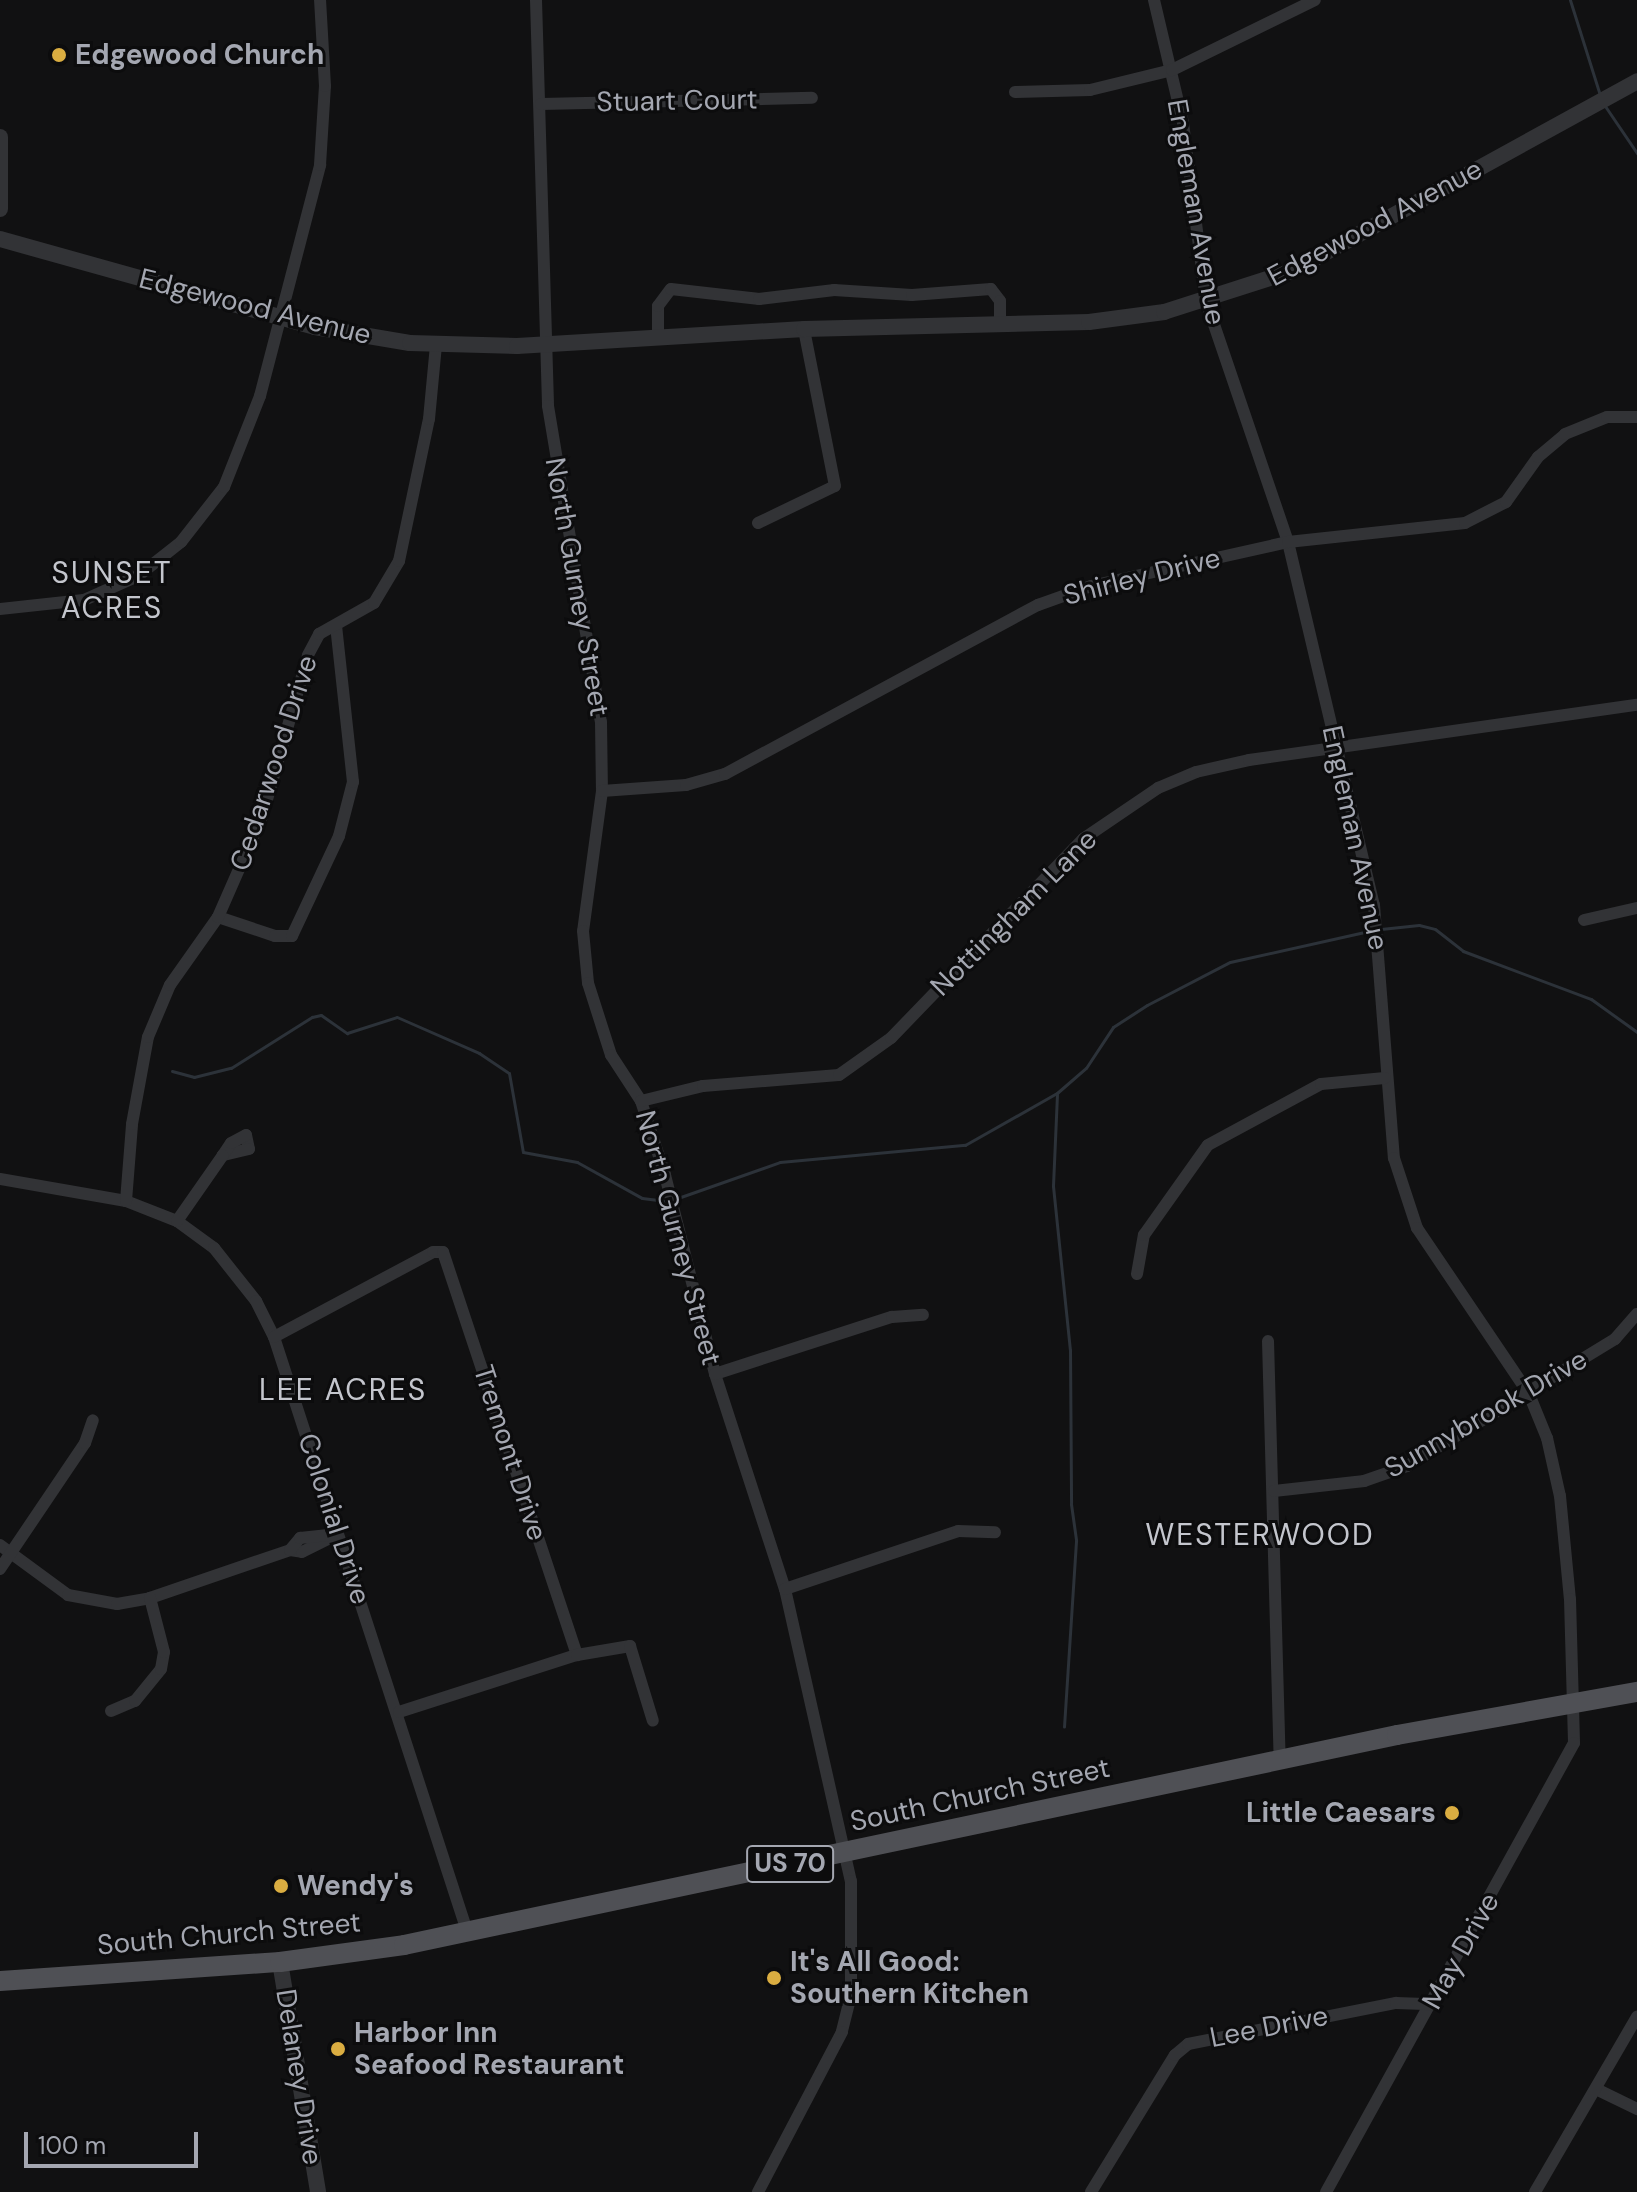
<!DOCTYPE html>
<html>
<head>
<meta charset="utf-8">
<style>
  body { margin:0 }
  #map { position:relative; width:1637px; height:2192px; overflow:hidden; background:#111112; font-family:"DM Sans",sans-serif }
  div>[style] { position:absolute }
  .stream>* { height:3px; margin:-1.5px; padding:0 1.5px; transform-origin:1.5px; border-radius:1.5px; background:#2c3239 }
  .minor>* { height:12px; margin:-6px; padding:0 6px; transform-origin:6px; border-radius:6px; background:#323336 }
  .tertiary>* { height:16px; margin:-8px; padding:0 8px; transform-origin:8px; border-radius:8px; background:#323336 }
  .primary>* { height:20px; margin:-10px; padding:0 10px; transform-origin:10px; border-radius:10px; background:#4f5055 }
  .dots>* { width:22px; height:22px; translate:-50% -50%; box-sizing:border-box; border:4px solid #0c0c0d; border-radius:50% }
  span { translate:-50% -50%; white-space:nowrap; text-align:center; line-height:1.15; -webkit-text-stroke:6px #0c0c0d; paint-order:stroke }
  .shield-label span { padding:2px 6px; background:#0c0c0d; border:2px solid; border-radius:6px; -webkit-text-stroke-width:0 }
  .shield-label { font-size:26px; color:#a4a7b1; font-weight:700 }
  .poi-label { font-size:28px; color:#a4a7b1; font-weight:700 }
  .left { translate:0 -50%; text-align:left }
  .right { translate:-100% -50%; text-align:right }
  .street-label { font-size:28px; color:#a4a7b1 }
  .neighbourhood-label { font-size:30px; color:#c4c6cd; letter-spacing:2px }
  .scale { position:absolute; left:24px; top:2132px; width:174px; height:36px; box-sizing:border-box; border:4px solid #a4a7b1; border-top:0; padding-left:10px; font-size:24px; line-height:28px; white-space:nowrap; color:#a4a7b1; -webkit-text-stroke:6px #0c0c0d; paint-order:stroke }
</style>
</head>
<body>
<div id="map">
  <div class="stream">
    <div style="left:1570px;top:0;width:100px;rotate:72.5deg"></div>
    <div style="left:1605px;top:106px;width:57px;rotate:55.8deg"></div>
    <div style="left:1381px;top:929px;width:38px;rotate:-6deg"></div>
    <div style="left:1419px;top:925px;width:16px;rotate:14deg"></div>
    <div style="left:1435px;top:929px;width:36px;rotate:38deg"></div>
    <div style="left:1463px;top:951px;width:137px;rotate:20.6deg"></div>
    <div style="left:1591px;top:999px;width:57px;rotate:35.7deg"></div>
    <div style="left:172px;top:1071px;width:23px;rotate:15deg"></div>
    <div style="left:194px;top:1077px;width:38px;rotate:-14deg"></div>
    <div style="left:231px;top:1068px;width:96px;rotate:-32.2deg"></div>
    <div style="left:312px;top:1017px;width:9px;rotate:-13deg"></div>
    <div style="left:321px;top:1015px;width:32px;rotate:35deg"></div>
    <div style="left:347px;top:1033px;width:52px;rotate:-17.7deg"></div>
    <div style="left:397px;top:1017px;width:90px;rotate:23.7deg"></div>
    <div style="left:479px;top:1053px;width:36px;rotate:34deg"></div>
    <div style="left:509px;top:1073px;width:80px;rotate:80deg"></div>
    <div style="left:523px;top:1152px;width:55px;rotate:10.5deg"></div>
    <div style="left:577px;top:1162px;width:74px;rotate:29deg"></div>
    <div style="left:642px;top:1198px;width:26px;rotate:7deg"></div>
    <div style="left:1057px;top:1094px;width:92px;rotate:92.5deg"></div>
    <div style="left:1053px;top:1186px;width:165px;rotate:84.1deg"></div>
    <div style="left:1070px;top:1350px;width:154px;rotate:89.6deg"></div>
    <div style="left:1071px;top:1504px;width:37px;rotate:82deg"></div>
    <div style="left:1076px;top:1541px;width:186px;rotate:93.7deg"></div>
    <div style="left:675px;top:1199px;width:111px;rotate:-19.4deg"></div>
    <div style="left:780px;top:1162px;width:186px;rotate:-5.3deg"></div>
    <div style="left:965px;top:1145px;width:106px;rotate:-29.5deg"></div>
    <div style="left:1057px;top:1093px;width:38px;rotate:-41deg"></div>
    <div style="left:1086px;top:1068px;width:49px;rotate:-56.6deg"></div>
    <div style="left:1113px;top:1027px;width:40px;rotate:-32.9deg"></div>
    <div style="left:1147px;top:1005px;width:93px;rotate:-27.4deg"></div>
    <div style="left:1230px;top:962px;width:147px;rotate:-12.6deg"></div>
  </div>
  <div class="minor">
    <div style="left:536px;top:0;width:406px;rotate:88.3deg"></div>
    <div style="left:548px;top:406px;width:320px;rotate:80.5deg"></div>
    <div style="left:601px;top:722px;width:69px;rotate:89.2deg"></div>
    <div style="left:602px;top:791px;width:141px;rotate:97.7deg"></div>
    <div style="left:583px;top:931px;width:52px;rotate:84.5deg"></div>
    <div style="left:588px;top:983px;width:76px;rotate:72.3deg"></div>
    <div style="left:611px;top:1055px;width:55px;rotate:56.9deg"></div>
    <div style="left:641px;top:1101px;width:78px;rotate:72deg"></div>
    <div style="left:665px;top:1175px;width:205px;rotate:75.9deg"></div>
    <div style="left:715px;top:1374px;width:226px;rotate:72deg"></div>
    <div style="left:785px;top:1589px;width:299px;rotate:77.3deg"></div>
    <div style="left:851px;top:1881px;width:114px;rotate:90deg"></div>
    <div style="left:851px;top:1995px;width:38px;rotate:104deg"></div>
    <div style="left:842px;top:2032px;width:181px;rotate:117.7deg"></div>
    <div style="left:1154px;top:0;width:126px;rotate:76.7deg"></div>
    <div style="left:1183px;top:123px;width:179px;rotate:82.6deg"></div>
    <div style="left:1206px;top:301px;width:255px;rotate:71.2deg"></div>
    <div style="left:1288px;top:542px;width:373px;rotate:76.7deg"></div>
    <div style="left:1374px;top:905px;width:254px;rotate:85.5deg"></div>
    <div style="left:1394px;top:1158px;width:74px;rotate:71.8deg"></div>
    <div style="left:1417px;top:1228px;width:200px;rotate:56deg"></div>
    <div style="left:1529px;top:1394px;width:48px;rotate:67.8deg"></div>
    <div style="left:1547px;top:1438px;width:59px;rotate:77.4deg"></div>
    <div style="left:1560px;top:1496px;width:103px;rotate:84.5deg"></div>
    <div style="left:1570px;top:1599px;width:144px;rotate:88.4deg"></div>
    <div style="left:1574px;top:1743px;width:513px;rotate:118.91deg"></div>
    <div style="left:1015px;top:92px;width:75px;rotate:-1.5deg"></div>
    <div style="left:1090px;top:90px;width:84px;rotate:-13.7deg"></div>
    <div style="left:1172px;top:70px;width:159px;rotate:-26.1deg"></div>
    <div style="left:541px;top:104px;width:271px;rotate:-1.3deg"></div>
    <div style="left:658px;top:337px;width:31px;rotate:-90deg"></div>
    <div style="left:658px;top:306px;width:21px;rotate:-53deg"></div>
    <div style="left:671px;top:289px;width:89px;rotate:6.5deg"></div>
    <div style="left:759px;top:299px;width:76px;rotate:-6.8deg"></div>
    <div style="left:834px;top:290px;width:78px;rotate:3.7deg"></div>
    <div style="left:912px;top:295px;width:79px;rotate:-4.3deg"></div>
    <div style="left:991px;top:289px;width:15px;rotate:53deg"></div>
    <div style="left:1000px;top:301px;width:24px;rotate:90deg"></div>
    <div style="left:758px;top:523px;width:85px;rotate:-25.7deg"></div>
    <div style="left:835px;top:486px;width:160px;rotate:-101.2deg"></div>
    <div style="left:0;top:609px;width:84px;rotate:-6.1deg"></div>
    <div style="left:84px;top:600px;width:59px;rotate:-24deg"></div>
    <div style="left:138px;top:576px;width:55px;rotate:-38.3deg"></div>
    <div style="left:181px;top:542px;width:70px;rotate:-52deg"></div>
    <div style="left:224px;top:487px;width:98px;rotate:-68.4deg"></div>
    <div style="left:260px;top:396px;width:239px;rotate:-75.4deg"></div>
    <div style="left:320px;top:165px;width:79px;rotate:-86.4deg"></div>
    <div style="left:325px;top:86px;width:86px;rotate:-93.3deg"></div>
    <div style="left:602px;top:791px;width:84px;rotate:-4.1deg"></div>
    <div style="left:686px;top:785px;width:41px;rotate:-15.8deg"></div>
    <div style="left:725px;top:774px;width:356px;rotate:-28.4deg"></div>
    <div style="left:1038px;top:605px;width:56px;rotate:-19.7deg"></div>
    <div style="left:1091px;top:586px;width:202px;rotate:-12.6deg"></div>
    <div style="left:1288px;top:542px;width:178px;rotate:-6.1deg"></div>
    <div style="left:1465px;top:523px;width:46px;rotate:-27.1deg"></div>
    <div style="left:1506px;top:502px;width:55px;rotate:-54.6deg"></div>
    <div style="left:1538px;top:457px;width:35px;rotate:-40deg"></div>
    <div style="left:1565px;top:434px;width:45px;rotate:-22deg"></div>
    <div style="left:1607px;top:417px;width:30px"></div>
    <div style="left:218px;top:917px;width:60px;rotate:18.4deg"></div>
    <div style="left:275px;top:936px;width:17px"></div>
    <div style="left:292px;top:936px;width:110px;rotate:-64.8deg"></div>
    <div style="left:339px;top:836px;width:56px;rotate:-75.5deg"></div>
    <div style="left:353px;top:782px;width:157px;rotate:-96.2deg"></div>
    <div style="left:1584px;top:920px;width:54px;rotate:-12.8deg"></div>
    <div style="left:641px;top:1101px;width:64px;rotate:-13.6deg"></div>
    <div style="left:703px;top:1086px;width:136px;rotate:-4.6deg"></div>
    <div style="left:839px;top:1075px;width:64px;rotate:-35.4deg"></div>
    <div style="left:891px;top:1038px;width:277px;rotate:-46deg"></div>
    <div style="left:1083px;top:839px;width:91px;rotate:-34.2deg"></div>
    <div style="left:1158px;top:788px;width:41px;rotate:-22.8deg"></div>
    <div style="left:1196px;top:772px;width:54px;rotate:-12.8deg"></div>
    <div style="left:1249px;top:760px;width:392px;rotate:-8.1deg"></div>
    <div style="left:246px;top:1135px;width:14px;rotate:78deg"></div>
    <div style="left:249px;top:1149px;width:27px;rotate:167deg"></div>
    <div style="left:223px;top:1155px;width:14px;rotate:-56deg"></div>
    <div style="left:231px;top:1143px;width:17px;rotate:-28deg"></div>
    <div style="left:0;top:1179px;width:128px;rotate:9.9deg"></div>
    <div style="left:126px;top:1201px;width:55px;rotate:21.4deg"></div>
    <div style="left:177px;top:1221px;width:46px;rotate:36.1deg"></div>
    <div style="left:214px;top:1248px;width:68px;rotate:51.6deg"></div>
    <div style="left:256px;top:1301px;width:40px;rotate:63.4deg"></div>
    <div style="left:274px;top:1337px;width:625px;rotate:72deg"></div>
    <div style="left:126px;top:1201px;width:77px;rotate:-85.5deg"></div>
    <div style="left:132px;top:1124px;width:88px;rotate:-79.6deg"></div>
    <div style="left:148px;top:1037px;width:56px;rotate:-67.1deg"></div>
    <div style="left:170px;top:985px;width:83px;rotate:-54.8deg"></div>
    <div style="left:218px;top:917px;width:109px;rotate:-66.3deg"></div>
    <div style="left:262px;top:817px;width:168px;rotate:-74.1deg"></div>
    <div style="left:308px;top:655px;width:24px;rotate:-62deg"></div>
    <div style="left:319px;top:634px;width:63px;rotate:-29.4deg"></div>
    <div style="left:374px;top:603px;width:49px;rotate:-59.2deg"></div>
    <div style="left:399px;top:561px;width:145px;rotate:-78.1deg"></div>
    <div style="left:429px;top:419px;width:74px;rotate:-84.6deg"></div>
    <div style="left:177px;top:1221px;width:80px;rotate:-55.1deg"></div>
    <div style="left:1137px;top:1274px;width:40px;rotate:-80deg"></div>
    <div style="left:1144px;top:1235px;width:110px;rotate:-54.6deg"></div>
    <div style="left:1208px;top:1145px;width:128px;rotate:-28.4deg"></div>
    <div style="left:1321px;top:1084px;width:64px;rotate:-5.4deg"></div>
    <div style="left:274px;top:1337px;width:180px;rotate:-28.1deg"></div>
    <div style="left:433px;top:1252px;width:10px"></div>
    <div style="left:443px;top:1252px;width:425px;rotate:71.6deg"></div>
    <div style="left:1268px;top:1341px;width:419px;rotate:88.4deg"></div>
    <div style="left:715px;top:1374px;width:186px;rotate:-17.9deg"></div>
    <div style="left:892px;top:1317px;width:31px;rotate:-4deg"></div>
    <div style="left:1274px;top:1491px;width:91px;rotate:-6.3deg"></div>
    <div style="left:1364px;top:1481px;width:46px;rotate:-19.2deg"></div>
    <div style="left:1407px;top:1466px;width:244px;rotate:-31.4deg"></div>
    <div style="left:1615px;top:1339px;width:33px;rotate:-49deg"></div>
    <div style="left:0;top:1545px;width:84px;rotate:36.3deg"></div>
    <div style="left:68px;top:1595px;width:50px;rotate:10.4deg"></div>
    <div style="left:117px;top:1604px;width:34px;rotate:-10deg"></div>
    <div style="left:150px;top:1598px;width:148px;rotate:-18.9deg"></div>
    <div style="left:290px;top:1550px;width:12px;rotate:9deg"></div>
    <div style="left:302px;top:1552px;width:40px;rotate:-26.6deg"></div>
    <div style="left:290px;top:1550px;width:16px;rotate:-50deg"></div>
    <div style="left:300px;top:1538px;width:38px;rotate:-6deg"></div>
    <div style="left:0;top:1569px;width:152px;rotate:-56deg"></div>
    <div style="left:85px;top:1443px;width:24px;rotate:-71deg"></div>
    <div style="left:785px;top:1589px;width:182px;rotate:-18.5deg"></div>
    <div style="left:958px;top:1531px;width:37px;rotate:2deg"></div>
    <div style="left:111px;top:1711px;width:26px;rotate:-23deg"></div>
    <div style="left:135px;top:1701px;width:41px;rotate:-50.9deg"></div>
    <div style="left:161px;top:1669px;width:17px;rotate:-80deg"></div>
    <div style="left:164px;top:1652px;width:56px;rotate:-104.5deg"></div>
    <div style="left:399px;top:1712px;width:187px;rotate:-17.8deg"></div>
    <div style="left:577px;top:1655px;width:54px;rotate:-9.6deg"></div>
    <div style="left:630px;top:1646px;width:78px;rotate:73deg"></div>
    <div style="left:1596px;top:2089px;width:46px;rotate:26deg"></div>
    <div style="left:1091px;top:2192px;width:161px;rotate:-58.5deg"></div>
    <div style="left:1175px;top:2055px;width:17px;rotate:-40deg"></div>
    <div style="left:1188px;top:2044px;width:212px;rotate:-11.2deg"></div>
    <div style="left:1396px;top:2003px;width:36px;rotate:2deg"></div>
    <div style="left:1535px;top:2192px;width:203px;rotate:-59.8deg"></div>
  </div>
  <div class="tertiary">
    <div style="left:0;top:137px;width:72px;rotate:90deg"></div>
    <div style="left:0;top:239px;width:327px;rotate:15.6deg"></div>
    <div style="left:315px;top:327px;width:96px;rotate:9.6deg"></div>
    <div style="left:410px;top:343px;width:107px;rotate:1.6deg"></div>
    <div style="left:517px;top:346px;width:288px;rotate:-3.4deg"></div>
    <div style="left:804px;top:329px;width:285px;rotate:-1.4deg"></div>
    <div style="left:1089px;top:322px;width:76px;rotate:-7.6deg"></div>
    <div style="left:1164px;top:312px;width:134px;rotate:-17.8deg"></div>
    <div style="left:1292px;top:271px;width:394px;rotate:-28.8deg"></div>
    <div style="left:280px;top:1962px;width:233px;rotate:80.6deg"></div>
  </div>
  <div class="primary">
    <div style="left:0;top:1981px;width:281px;rotate:-3.9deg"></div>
    <div style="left:280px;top:1962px;width:125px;rotate:-7.8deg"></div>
    <div style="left:404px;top:1945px;width:1015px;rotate:-11.94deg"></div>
    <div style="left:1397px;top:1735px;width:244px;rotate:-10.2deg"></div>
  </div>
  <div class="dots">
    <div style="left:59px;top:55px;background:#daad41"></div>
    <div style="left:1452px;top:1813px;background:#daad41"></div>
    <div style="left:281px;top:1886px;background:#daad41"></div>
    <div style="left:774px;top:1978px;background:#daad41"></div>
    <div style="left:338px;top:2049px;background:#daad41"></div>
  </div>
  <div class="shield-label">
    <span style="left:790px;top:1864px">US 70</span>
  </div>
  <div class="poi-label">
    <span class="left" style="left:75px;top:55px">Edgewood Church</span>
    <span class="right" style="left:1436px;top:1813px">Little Caesars</span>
    <span class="left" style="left:297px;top:1886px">Wendy's</span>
    <span class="left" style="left:790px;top:1978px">It's All Good:<br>Southern Kitchen</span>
    <span class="left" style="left:354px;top:2049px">Harbor Inn<br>Seafood Restaurant</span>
  </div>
  <div class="street-label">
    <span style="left:677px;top:101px;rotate:-1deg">Stuart Court</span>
    <span style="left:1196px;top:212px;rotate:80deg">Engleman Avenue</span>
    <span style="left:1375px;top:223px;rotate:-28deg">Edgewood Avenue</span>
    <span style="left:255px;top:307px;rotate:14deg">Edgewood Avenue</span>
    <span style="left:1142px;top:577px;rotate:-14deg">Shirley Drive</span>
    <span style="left:577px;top:587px;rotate:80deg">North Gurney Street</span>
    <span style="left:274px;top:763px;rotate:-72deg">Cedarwood Drive</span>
    <span style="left:1355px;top:838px;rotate:78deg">Engleman Avenue</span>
    <span style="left:1014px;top:913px;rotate:-45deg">Nottingham Lane</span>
    <span style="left:678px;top:1238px;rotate:75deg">North Gurney Street</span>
    <span style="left:1486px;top:1414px;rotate:-30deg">Sunnybrook Drive</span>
    <span style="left:510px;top:1453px;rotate:72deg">Tremont Drive</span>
    <span style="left:334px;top:1519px;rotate:72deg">Colonial Drive</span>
    <span style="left:980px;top:1795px;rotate:-12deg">South Church Street</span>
    <span style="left:229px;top:1934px;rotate:-5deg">South Church Street</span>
    <span style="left:1461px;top:1951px;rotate:-61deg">May Drive</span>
    <span style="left:1269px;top:2027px;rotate:-11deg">Lee Drive</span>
    <span style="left:299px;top:2077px;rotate:81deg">Delaney Drive</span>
  </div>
  <div class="neighbourhood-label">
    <span style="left:112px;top:590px">SUNSET<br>ACRES</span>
    <span style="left:343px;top:1390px">LEE ACRES</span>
    <span style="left:1260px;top:1535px">WESTERWOOD</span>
  </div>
  <div class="scale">100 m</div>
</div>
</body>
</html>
